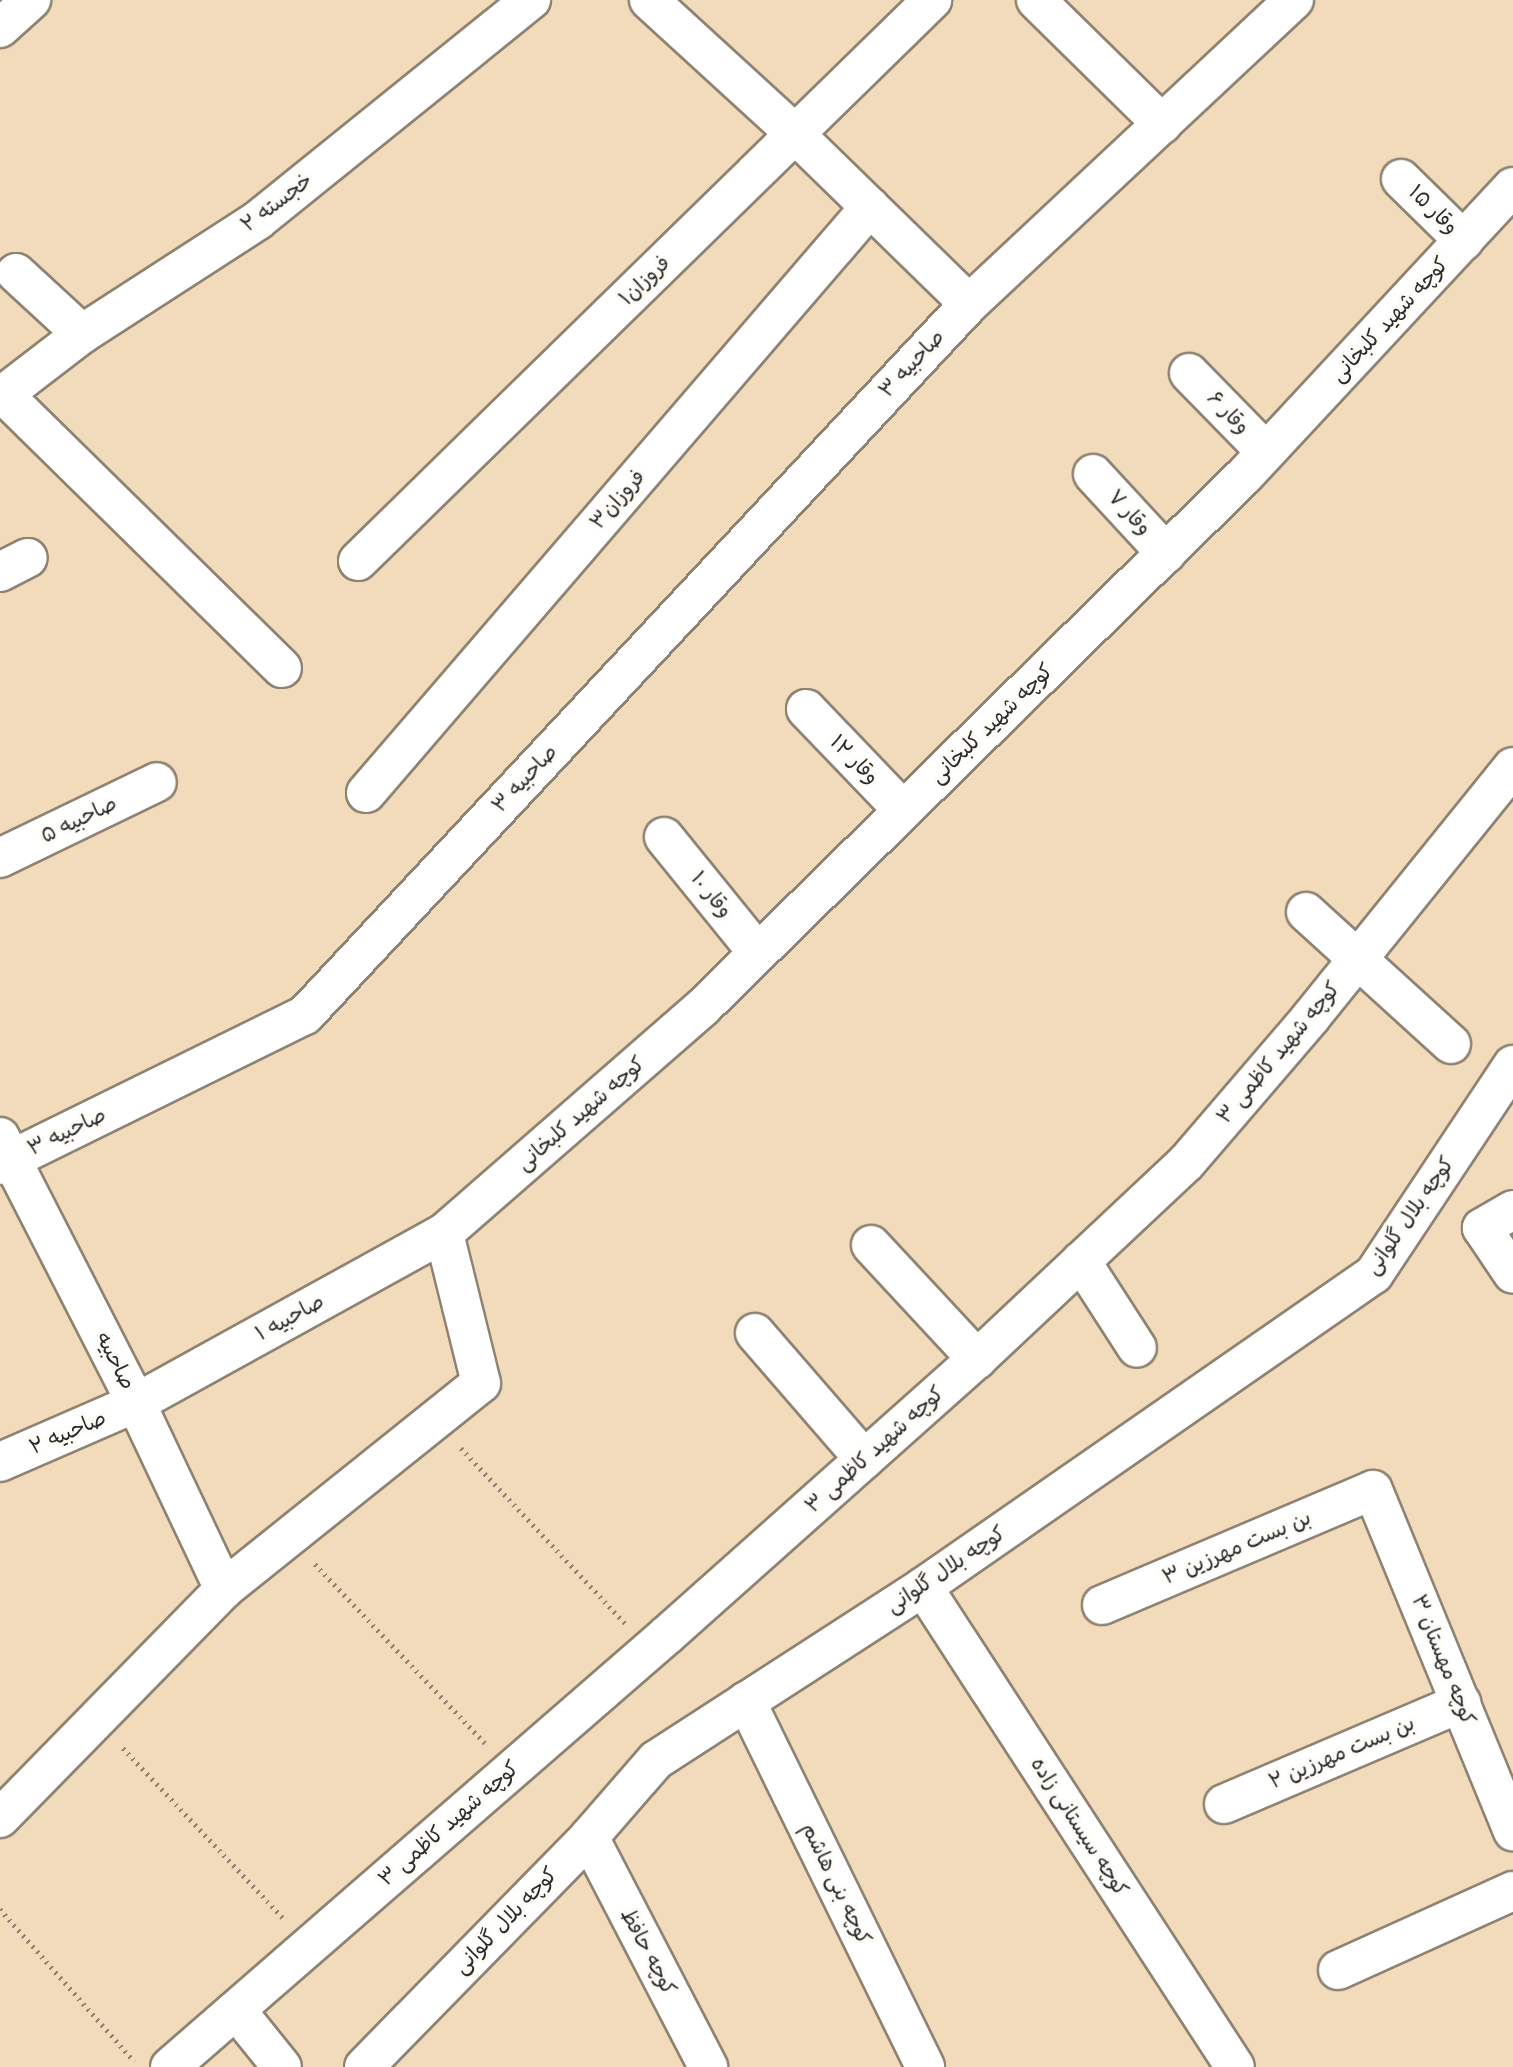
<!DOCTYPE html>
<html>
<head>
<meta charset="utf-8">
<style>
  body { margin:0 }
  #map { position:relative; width:1513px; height:2067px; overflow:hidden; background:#f2dbbb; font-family:Mynerve,"Playpen Sans Arabic",sans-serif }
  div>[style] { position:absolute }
  .path>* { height:4.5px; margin-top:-2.25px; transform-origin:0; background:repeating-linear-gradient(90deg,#8e8373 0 2px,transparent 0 7px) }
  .roads { filter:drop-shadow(2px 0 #8e8373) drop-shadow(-2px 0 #8e8373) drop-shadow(0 2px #8e8373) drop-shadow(0 -2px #8e8373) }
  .minor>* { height:38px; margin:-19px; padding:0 19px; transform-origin:19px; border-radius:19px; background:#fff }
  span { translate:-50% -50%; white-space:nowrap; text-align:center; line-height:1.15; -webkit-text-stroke:7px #fdfcf7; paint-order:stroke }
  .street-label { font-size:21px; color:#2b2b2b }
</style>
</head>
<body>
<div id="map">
  <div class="path">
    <div style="left:461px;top:1448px;width:240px;rotate:46.9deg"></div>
    <div style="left:315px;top:1564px;width:247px;rotate:46.5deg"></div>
    <div style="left:123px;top:1748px;width:233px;rotate:46.7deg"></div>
    <div style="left:0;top:1909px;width:203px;rotate:48.6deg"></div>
  </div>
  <div class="roads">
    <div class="minor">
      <div style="left:649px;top:0;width:198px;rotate:42.5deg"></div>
      <div style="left:795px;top:134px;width:243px;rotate:44.3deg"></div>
      <div style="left:1036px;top:0;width:177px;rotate:44.5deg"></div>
      <div style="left:0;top:28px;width:42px;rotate:-42.1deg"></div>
      <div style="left:1401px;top:179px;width:88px;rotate:44.5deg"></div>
      <div style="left:16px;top:273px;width:90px;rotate:42.7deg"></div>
      <div style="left:82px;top:334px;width:210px;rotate:-32.9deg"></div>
      <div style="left:258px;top:220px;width:351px;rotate:-38.9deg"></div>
      <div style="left:1189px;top:373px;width:110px;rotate:45.7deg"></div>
      <div style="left:3px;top:394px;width:391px;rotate:44.5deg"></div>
      <div style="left:0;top:397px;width:103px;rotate:-37.5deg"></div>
      <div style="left:1093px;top:474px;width:108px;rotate:47.3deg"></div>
      <div style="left:358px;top:561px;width:803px;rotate:-44.34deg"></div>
      <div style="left:0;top:572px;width:31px;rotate:-27deg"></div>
      <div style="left:806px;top:709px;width:140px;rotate:46.2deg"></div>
      <div style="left:366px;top:793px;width:773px;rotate:-49.3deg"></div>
      <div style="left:664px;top:837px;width:149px;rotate:51deg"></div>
      <div style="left:0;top:858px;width:174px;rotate:-25.8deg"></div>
      <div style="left:1306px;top:912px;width:196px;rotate:42.3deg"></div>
      <div style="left:0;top:1137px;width:299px;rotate:62.9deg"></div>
      <div style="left:136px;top:1403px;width:206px;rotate:64.7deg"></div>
      <div style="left:0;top:1165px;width:340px;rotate:-26.2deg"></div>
      <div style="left:305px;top:1015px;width:973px;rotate:-46.96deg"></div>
      <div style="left:969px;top:304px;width:445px;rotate:-43.1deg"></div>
      <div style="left:1513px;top:1210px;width:36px;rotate:150deg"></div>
      <div style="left:1482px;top:1228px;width:55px;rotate:56deg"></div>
      <div style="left:871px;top:1245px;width:156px;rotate:47.1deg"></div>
      <div style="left:1081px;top:1261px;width:103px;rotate:57.2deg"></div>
      <div style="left:755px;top:1333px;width:167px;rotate:49.1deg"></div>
      <div style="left:0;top:1462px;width:148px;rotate:-23.5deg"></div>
      <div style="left:136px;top:1403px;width:352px;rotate:-28.9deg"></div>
      <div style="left:444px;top:1233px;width:344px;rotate:-41.1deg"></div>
      <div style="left:703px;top:1007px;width:759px;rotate:-44.47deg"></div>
      <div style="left:1245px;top:475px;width:393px;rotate:-47.1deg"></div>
      <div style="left:923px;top:1587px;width:572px;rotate:56.98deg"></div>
      <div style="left:1102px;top:1605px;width:294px;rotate:-23deg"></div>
      <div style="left:1373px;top:1490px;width:369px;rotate:67.7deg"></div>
      <div style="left:746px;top:1701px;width:407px;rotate:63.9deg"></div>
      <div style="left:1224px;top:1804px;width:258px;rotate:-23.1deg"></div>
      <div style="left:0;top:1818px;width:320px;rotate:-45.6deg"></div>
      <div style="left:224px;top:1589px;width:329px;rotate:-38.7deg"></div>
      <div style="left:481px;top:1383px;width:154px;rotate:-103.9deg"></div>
      <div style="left:589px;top:1837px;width:259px;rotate:62.6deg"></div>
      <div style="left:1338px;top:1970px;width:192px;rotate:-24.3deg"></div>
      <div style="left:236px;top:2010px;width:73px;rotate:51.1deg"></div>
      <div style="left:170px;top:2067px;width:659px;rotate:-41deg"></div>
      <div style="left:667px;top:1635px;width:415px;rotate:-41.7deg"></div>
      <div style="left:977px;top:1359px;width:287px;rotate:-43.2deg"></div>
      <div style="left:1186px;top:1163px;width:192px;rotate:-49.4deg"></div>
      <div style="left:1311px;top:1017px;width:321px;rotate:-51.1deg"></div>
      <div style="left:364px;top:2067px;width:322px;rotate:-45.6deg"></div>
      <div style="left:589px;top:1837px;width:102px;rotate:-49deg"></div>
      <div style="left:656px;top:1760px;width:318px;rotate:-32.9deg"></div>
      <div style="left:923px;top:1587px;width:549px;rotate:-34.76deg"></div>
      <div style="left:1374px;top:1274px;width:251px;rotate:-56.4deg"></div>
    </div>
  </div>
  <div class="street-label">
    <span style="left:277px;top:203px;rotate:-37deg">خجسته ۲</span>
    <span style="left:1433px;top:210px;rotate:45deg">وقار ۱۵</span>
    <span style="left:645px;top:281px;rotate:-44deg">فروزان۱</span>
    <span style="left:1390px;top:320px;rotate:-47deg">کوچه شهید کلبخانی</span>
    <span style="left:912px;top:364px;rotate:-47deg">صاحبیه ۳</span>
    <span style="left:1228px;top:413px;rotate:46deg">وقار ۶</span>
    <span style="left:618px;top:500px;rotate:-49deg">فروزان۳</span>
    <span style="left:1129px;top:513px;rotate:47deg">وقار ۷</span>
    <span style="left:992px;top:724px;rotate:-44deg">کوچه شهید کلبخانی</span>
    <span style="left:854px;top:760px;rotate:46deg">وقار ۱۲</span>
    <span style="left:525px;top:779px;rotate:-47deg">صاحبیه ۳</span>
    <span style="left:79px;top:820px;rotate:-26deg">صاحبیه ۵</span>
    <span style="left:711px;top:895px;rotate:51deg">وقار ۱۰</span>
    <span style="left:1279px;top:1053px;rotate:-50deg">کوچه شهید کاظمی ۳</span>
    <span style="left:581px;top:1114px;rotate:-41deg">کوچه شهید کلبخانی</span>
    <span style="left:67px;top:1132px;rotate:-26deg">صاحبیه ۳</span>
    <span style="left:1410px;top:1216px;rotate:-55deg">کوچه بلال گلوانی</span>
    <span style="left:290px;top:1318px;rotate:-29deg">صاحبیه ۱</span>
    <span style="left:115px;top:1361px;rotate:63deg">صاحبیه</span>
    <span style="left:68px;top:1433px;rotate:-23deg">صاحبیه ۲</span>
    <span style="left:875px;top:1450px;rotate:-42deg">کوچه شهید کاظمی ۳</span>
    <span style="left:1237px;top:1548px;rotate:-23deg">بن بست مهرزین ۳</span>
    <span style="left:946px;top:1570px;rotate:-34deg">کوچه بلال گلوانی</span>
    <span style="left:1443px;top:1660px;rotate:68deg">کوچه مهستان ۳</span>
    <span style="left:1342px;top:1753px;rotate:-23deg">بن بست مهرزین ۲</span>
    <span style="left:449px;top:1824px;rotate:-41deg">کوچه شهید کاظمی ۳</span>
    <span style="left:1079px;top:1827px;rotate:57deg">کوچه سیستانی زاده</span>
    <span style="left:836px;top:1884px;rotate:64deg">کوچه بنی هاشم</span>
    <span style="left:506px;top:1921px;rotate:-46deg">کوچه بلال گلوانی</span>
    <span style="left:648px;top:1952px;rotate:62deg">کوچه حافظ</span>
  </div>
</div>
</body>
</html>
